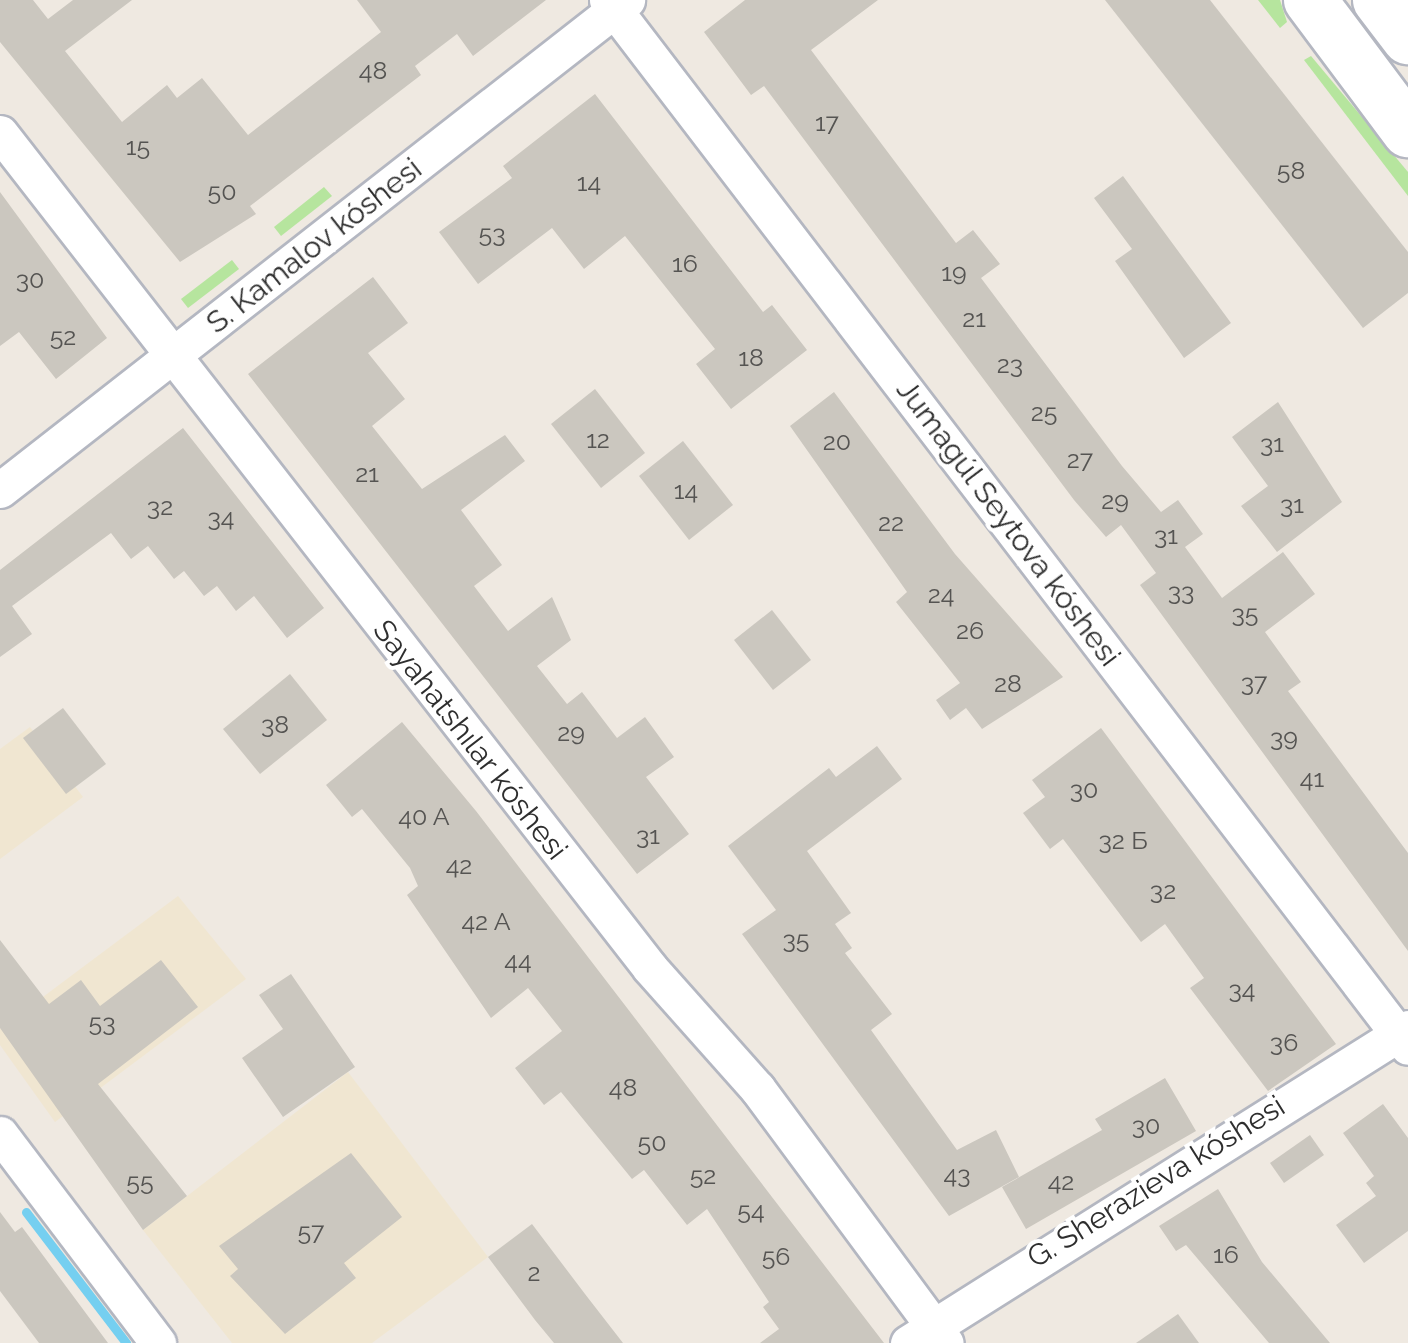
<!DOCTYPE html>
<html>
<head>
<meta charset="utf-8">
<style>
  body { margin:0 }
  #map { position:relative; width:1408px; height:1343px; overflow:hidden; background:#efe9e1; font-family:Raleway,sans-serif }
  div>[style] { position:absolute }
  .education>* { inset:0; background:#f0e6d1 }
  .green>* { inset:0; background:#b6e59e }
  .stream>* { height:9px; margin:-4.5px; padding:0 4.5px; transform-origin:4.5px; border-radius:4.5px; background:#75cff0 }
  .building>* { inset:0; background:#cbc7bf }
  .roads { filter:drop-shadow(2px 0 #b4b7c1) drop-shadow(-2px 0 #b4b7c1) drop-shadow(0 2px #b4b7c1) drop-shadow(0 -2px #b4b7c1) }
  .street>* { height:35px; margin:-17.5px; padding:0 17.5px; transform-origin:17.5px; border-radius:17.5px; background:#fff }
  .secondary>* { height:52px; margin:-26px; padding:0 26px; transform-origin:26px; border-radius:26px; background:#fff }
  span { translate:-50% -50%; white-space:nowrap; text-align:center; line-height:1.15; -webkit-text-stroke:8px #fff; paint-order:stroke }
  .number-label { font-size:25px; color:#555452 }
  .number-label span { -webkit-text-stroke-width:0 }
  .street-label { font-size:30px; color:#2e2e2e }
</style>
</head>
<body>
<div id="map">
  <div class="education">
    <div style="clip-path:polygon(30px 727px,83px 797px,0 859px,0 749px)"></div>
    <div style="clip-path:polygon(178px 896px,246px 979px,55px 1122px,0 1045px,0 1029px)"></div>
    <div style="clip-path:polygon(348px 1072px,488px 1257px,372px 1343px,232px 1343px,143px 1230px)"></div>
  </div>
  <div class="green">
    <div style="clip-path:polygon(1258px 0,1280px 0,1287px 22px,1280px 28px)"></div>
    <div style="clip-path:polygon(1311px 56px,1408px 172px,1408px 196px,1304px 60px)"></div>
    <div style="clip-path:polygon(324px 187px,332px 196px,281px 236px,274px 227px)"></div>
    <div style="clip-path:polygon(232px 260px,239px 269px,188px 308px,181px 299px)"></div>
  </div>
  <div class="stream">
    <div style="left:26px;top:1212px;width:165px;rotate:52.6deg"></div>
  </div>
  <div class="building">
    <div style="clip-path:polygon(0 0,33px 0,48px 19px,73px 0,132px 0,65px 51px,122px 122px,167px 85px,177px 98px,202px 78px,248px 135px,381px 32px,357px 0,546px 0,473px 56px,457px 34px,415px 66px,421px 75px,250px 206px,256px 214px,180px 262px,0 42px)"></div>
    <div style="clip-path:polygon(745px 0,878px 0,811px 50px,956px 243px,973px 230px,1000px 264px,981px 278px,1122px 466px,1161px 512px,1178px 500px,1203px 534px,1185px 547px,1222px 598px,1283px 552px,1315px 594px,1265px 632px,1301px 682px,1288px 691px,1408px 853px,1408px 951px,1140px 585px,1156px 573px,1121px 525px,1106px 537px,1074px 500px,764px 86px,751px 95px,704px 32px)"></div>
    <div style="clip-path:polygon(1105px 0,1210px 0,1408px 252px,1408px 293px,1363px 328px)"></div>
    <div style="clip-path:polygon(595px 94px,763px 312px,772px 305px,807px 350px,731px 409px,696px 364px,715px 349px,625px 236px,584px 269px,552px 228px,478px 284px,439px 232px,512px 178px,503px 166px)"></div>
    <div style="clip-path:polygon(1123px 176px,1231px 323px,1184px 358px,1115px 261px,1132px 249px,1094px 198px)"></div>
    <div style="clip-path:polygon(0 192px,107px 338px,56px 379px,19px 332px,0 346px)"></div>
    <div style="clip-path:polygon(373px 277px,408px 323px,368px 353px,405px 399px,372px 426px,422px 489px,505px 435px,525px 461px,461px 510px,502px 565px,474px 586px,508px 631px,552px 597px,571px 640px,537px 666px,567px 704px,582px 692px,617px 738px,645px 717px,674px 757px,646px 777px,689px 834px,637px 874px,248px 374px)"></div>
    <div style="clip-path:polygon(595px 389px,645px 453px,601px 488px,551px 424px)"></div>
    <div style="clip-path:polygon(834px 392px,955px 554px,1063px 677px,982px 729px,966px 708px,950px 720px,936px 700px,960px 683px,896px 602px,907px 592px,790px 426px)"></div>
    <div style="clip-path:polygon(1278px 402px,1342px 502px,1277px 552px,1241px 506px,1268px 486px,1232px 437px)"></div>
    <div style="clip-path:polygon(183px 428px,324px 608px,287px 638px,254px 596px,236px 611px,217px 586px,204px 596px,184px 571px,174px 579px,148px 546px,131px 559px,111px 533px,12px 606px,32px 634px,0 657px,0 570px)"></div>
    <div style="clip-path:polygon(683px 441px,733px 505px,689px 540px,639px 476px)"></div>
    <div style="clip-path:polygon(772px 610px,811px 660px,773px 690px,734px 640px)"></div>
    <div style="clip-path:polygon(290px 674px,327px 720px,260px 774px,223px 729px)"></div>
    <div style="clip-path:polygon(63px 708px,106px 764px,66px 794px,23px 738px)"></div>
    <div style="clip-path:polygon(402px 722px,476px 811px,884px 1343px,760px 1343px,779px 1329px,763px 1307px,769px 1302px,707px 1209px,687px 1225px,644px 1170px,632px 1179px,561px 1092px,544px 1105px,515px 1068px,562px 1031px,528px 988px,491px 1018px,407px 895px,418px 886px,410px 868px,362px 809px,352px 817px,326px 785px)"></div>
    <div style="clip-path:polygon(1101px 728px,1336px 1044px,1268px 1091px,1190px 988px,1204px 978px,1165px 924px,1141px 942px,1063px 839px,1050px 849px,1023px 813px,1045px 797px,1032px 780px)"></div>
    <div style="clip-path:polygon(877px 746px,902px 779px,807px 851px,851px 913px,835px 924px,852px 948px,845px 953px,892px 1014px,871px 1030px,957px 1150px,996px 1130px,1019px 1177px,949px 1216px,742px 934px,776px 910px,728px 846px,829px 768px,836px 777px)"></div>
    <div style="clip-path:polygon(0 940px,49px 1004px,81px 980px,100px 1006px,161px 960px,198px 1007px,98px 1084px,187px 1196px,143px 1230px,0 1028px)"></div>
    <div style="clip-path:polygon(291px 974px,355px 1067px,283px 1117px,242px 1058px,283px 1029px,259px 995px)"></div>
    <div style="clip-path:polygon(1165px 1078px,1196px 1131px,1026px 1229px,1002px 1187px,1102px 1130px,1095px 1119px)"></div>
    <div style="clip-path:polygon(1383px 1104px,1408px 1138px,1408px 1231px,1364px 1263px,1336px 1225px,1376px 1196px,1366px 1183px,1374px 1176px,1343px 1133px)"></div>
    <div style="clip-path:polygon(1310px 1135px,1324px 1155px,1284px 1183px,1270px 1163px)"></div>
    <div style="clip-path:polygon(351px 1153px,402px 1217px,344px 1263px,356px 1278px,285px 1334px,230px 1276px,238px 1269px,219px 1246px)"></div>
    <div style="clip-path:polygon(1218px 1189px,1262px 1262px,1330px 1343px,1269px 1343px,1186px 1245px,1176px 1251px,1159px 1226px)"></div>
    <div style="clip-path:polygon(0 1212px,15px 1232px,22px 1227px,108px 1343px,39px 1343px,0 1291px)"></div>
    <div style="clip-path:polygon(532px 1224px,585px 1294px,623px 1343px,554px 1343px,535px 1320px,488px 1257px)"></div>
    <div style="clip-path:polygon(1178px 1314px,1199px 1343px,1136px 1343px)"></div>
  </div>
  <div class="roads">
    <div class="street">
      <div style="left:607px;top:0;width:1318px;rotate:52.58deg"></div>
      <div style="left:0;top:133px;width:1058px;rotate:52.1deg"></div>
      <div style="left:650px;top:968px;width:161px;rotate:48.3deg"></div>
      <div style="left:757px;top:1088px;width:317px;rotate:53.5deg"></div>
      <div style="left:0;top:490px;width:796px;rotate:-38.01deg"></div>
      <div style="left:0;top:1134px;width:262px;rotate:52.9deg"></div>
      <div style="left:908px;top:1343px;width:591px;rotate:-32.21deg"></div>
    </div>
    <div class="secondary">
      <div style="left:1310px;top:0;width:164px;rotate:53.2deg"></div>
      <div style="left:1379px;top:0;width:48px;rotate:52.7deg"></div>
    </div>
  </div>
  <div class="number-label">
    <span style="left:373px;top:70px">48</span>
    <span style="left:827px;top:122px">17</span>
    <span style="left:138px;top:146px">15</span>
    <span style="left:1291px;top:170px">58</span>
    <span style="left:589px;top:182px">14</span>
    <span style="left:222px;top:191px">50</span>
    <span style="left:492px;top:233px">53</span>
    <span style="left:685px;top:263px">16</span>
    <span style="left:954px;top:272px">19</span>
    <span style="left:30px;top:279px">30</span>
    <span style="left:974px;top:318px">21</span>
    <span style="left:63px;top:336px">52</span>
    <span style="left:751px;top:357px">18</span>
    <span style="left:1010px;top:364px">23</span>
    <span style="left:1044px;top:412px">25</span>
    <span style="left:598px;top:439px">12</span>
    <span style="left:837px;top:441px">20</span>
    <span style="left:1272px;top:443px">31</span>
    <span style="left:1080px;top:459px">27</span>
    <span style="left:367px;top:473px">21</span>
    <span style="left:686px;top:490px">14</span>
    <span style="left:1115px;top:500px">29</span>
    <span style="left:1292px;top:504px">31</span>
    <span style="left:160px;top:506px">32</span>
    <span style="left:221px;top:517px">34</span>
    <span style="left:891px;top:522px">22</span>
    <span style="left:1166px;top:535px">31</span>
    <span style="left:1181px;top:591px">33</span>
    <span style="left:941px;top:594px">24</span>
    <span style="left:1245px;top:613px">35</span>
    <span style="left:970px;top:630px">26</span>
    <span style="left:1254px;top:682px">37</span>
    <span style="left:1008px;top:683px">28</span>
    <span style="left:275px;top:724px">38</span>
    <span style="left:571px;top:732px">29</span>
    <span style="left:1284px;top:737px">39</span>
    <span style="left:1312px;top:778px">41</span>
    <span style="left:1084px;top:789px">30</span>
    <span style="left:424px;top:816px">40 А</span>
    <span style="left:648px;top:835px">31</span>
    <span style="left:1123px;top:840px">32 Б</span>
    <span style="left:459px;top:865px">42</span>
    <span style="left:1163px;top:890px">32</span>
    <span style="left:486px;top:921px">42 А</span>
    <span style="left:796px;top:939px">35</span>
    <span style="left:518px;top:960px">44</span>
    <span style="left:1242px;top:989px">34</span>
    <span style="left:102px;top:1022px">53</span>
    <span style="left:1284px;top:1042px">36</span>
    <span style="left:623px;top:1087px">48</span>
    <span style="left:1146px;top:1125px">30</span>
    <span style="left:652px;top:1142px">50</span>
    <span style="left:957px;top:1174px">43</span>
    <span style="left:703px;top:1175px">52</span>
    <span style="left:140px;top:1181px">55</span>
    <span style="left:1061px;top:1181px">42</span>
    <span style="left:751px;top:1210px">54</span>
    <span style="left:311px;top:1231px">57</span>
    <span style="left:1226px;top:1254px">16</span>
    <span style="left:776px;top:1256px">56</span>
    <span style="left:534px;top:1272px">2</span>
  </div>
  <div class="street-label">
    <span style="left:314px;top:246px;rotate:-38deg">S. Kamalov kóshesi</span>
    <span style="left:1008px;top:523px;rotate:53deg">Jumagúl Seytova kóshesi</span>
    <span style="left:470px;top:740px;rotate:52deg">Sayahatshılar kóshesi</span>
    <span style="left:1156px;top:1182px;rotate:-32deg">G. Sherazieva kóshesi</span>
  </div>
</div>
</body>
</html>
